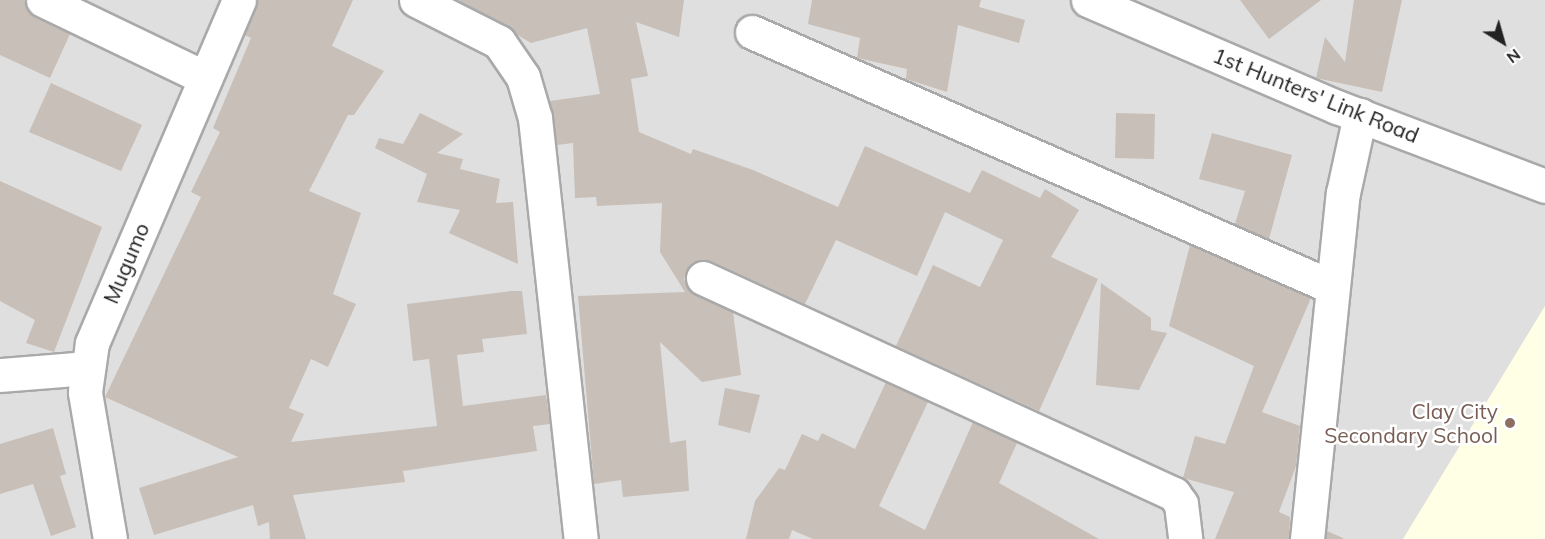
<!DOCTYPE html>
<html>
<head>
<meta charset="utf-8">
<style>
  body { margin:0 }
  #map { position:relative; width:1545px; height:539px; overflow:hidden; background:#f2efe9; font-family:Mulish,sans-serif }
  div>[style] { position:absolute }
  .residential>* { inset:0; background:#e0dfdf }
  .education>* { inset:0; background:#ffffe5 }
  .building>* { inset:0; background:#c7bfb8 }
  .roads { filter:drop-shadow(2px 0 #a9a9a9) drop-shadow(-2px 0 #a9a9a9) drop-shadow(0 2px #a9a9a9) drop-shadow(0 -2px #a9a9a9) }
  .minor>* { height:33px; margin:-16.5px; padding:0 16.5px; transform-origin:16.5px; border-radius:16.5px; background:#fff }
  .dots>* { width:16px; height:16px; translate:-50% -50%; box-sizing:border-box; border:3px solid #fff; border-radius:50% }
  span { translate:-50% -50%; white-space:nowrap; text-align:center; line-height:1.15; -webkit-text-stroke:5px #fff; paint-order:stroke }
  .street-label { font-size:21px; color:#222 }
  .education-label { font-size:21px; color:#785e54 }
  .right { translate:-100% -50%; text-align:right }
  .north { position:absolute; left:1473px; top:12px; width:60px; height:60px; -webkit-text-stroke:4px #fff; paint-order:stroke; rotate:143deg; font-size:16px; font-weight:700; line-height:24px; text-align:center; color:#222 }
  .north::after { content:''; display:block; margin:auto; width:21px; height:27px; background:#222; clip-path:polygon(50% 0,100% 100%,50% 72%,0 100%) }
</style>
</head>
<body>
<div id="map">
  <div class="residential">
    <div style="clip-path:polygon(0 0,1545px 0,1545px 539px,0 539px)"></div>
  </div>
  <div class="education">
    <div style="clip-path:polygon(1545px 306px,1545px 539px,1403px 539px)"></div>
  </div>
  <div class="building">
    <div style="clip-path:polygon(0 0,24px 0,34px 17px,70px 34px,50px 78px,0 55px)"></div>
    <div style="clip-path:polygon(257px 0,353px 0,332px 46px,384px 71px,354px 115px,348px 115px,309px 191px,361px 213px,333px 294px,356px 304px,328px 367px,311px 359px,289px 408px,304px 414px,291px 442px,437px 426px,429px 359px,413px 361px,407px 304px,511px 291px,522px 291px,527px 334px,482px 339px,484px 352px,457px 355px,463px 406px,546px 395px,550px 424px,533px 426px,537px 451px,403px 471px,405px 482px,293px 495px,306px 539px,270px 539px,269px 522px,258px 526px,253px 505px,154px 535px,139px 488px,238px 457px,105px 397px,201px 197px,191px 192px,220px 132px,213px 128px,251px 38px,245px 35px)"></div>
    <div style="clip-path:polygon(458px 0,684px 0,679px 37px,636px 22px,648px 76px,631px 79px,639px 132px,691px 154px,693px 149px,753px 170px,838px 207px,865px 146px,970px 193px,982px 170px,1040px 198px,1045px 189px,1079px 210px,1051px 257px,1098px 279px,1039px 411px,896px 346px,933px 265px,980px 287px,1003px 240px,945px 212px,917px 276px,836px 240px,805px 304px,711px 261px,692px 263px,684px 279px,688px 289px,733px 312px,741px 375px,702px 382px,660px 342px,670px 443px,686px 440px,689px 491px,623px 497px,621px 480px,594px 484px,578px 296px,685px 292px,660px 252px,662px 203px,597px 206px,596px 197px,575px 198px,573px 143px,557px 145px,550px 101px,600px 94px,587px 28px,531px 43px)"></div>
    <div style="clip-path:polygon(812px 0,981px 0,979px 7px,1025px 20px,1019px 43px,958px 25px,947px 92px,906px 79px,907px 69px,857px 58px,860px 38px,808px 24px)"></div>
    <div style="clip-path:polygon(1240px 0,1321px 0,1269px 39px)"></div>
    <div style="clip-path:polygon(1354px 0,1402px 0,1382px 92px,1316px 78px,1325px 37px,1345px 62px)"></div>
    <div style="clip-path:polygon(51px 83px,142px 125px,121px 171px,29px 132px)"></div>
    <div style="clip-path:polygon(420px 113px,463px 134px,437px 153px,463px 159px,460px 169px,500px 179px,496px 203px,513px 202px,518px 264px,449px 233px,460px 210px,417px 202px,427px 174px,375px 148px,379px 138px,403px 144px)"></div>
    <div style="clip-path:polygon(1116px 113px,1155px 114px,1154px 159px,1115px 158px)"></div>
    <div style="clip-path:polygon(1212px 133px,1292px 155px,1269px 239px,1235px 224px,1245px 191px,1199px 179px)"></div>
    <div style="clip-path:polygon(0 181px,102px 227px,54px 352px,26px 343px,35px 320px,0 301px)"></div>
    <div style="clip-path:polygon(1190px 245px,1311px 298px,1262px 412px,1300px 426px,1296px 466px,1279px 512px,1290px 517px,1289px 539px,1215px 539px,1234px 492px,1183px 478px,1195px 436px,1225px 444px,1254px 366px,1169px 326px)"></div>
    <div style="clip-path:polygon(1101px 283px,1151px 318px,1151px 330px,1167px 333px,1139px 390px,1096px 385px)"></div>
    <div style="clip-path:polygon(886px 382px,928px 402px,879px 506px,925px 530px,973px 422px,1017px 443px,999px 483px,1099px 539px,813px 539px,792px 530px,789px 539px,746px 539px,755px 501px,779px 468px,785px 470px,802px 434px,818px 441px,822px 433px,855px 449px)"></div>
    <div style="clip-path:polygon(725px 388px,760px 395px,750px 433px,718px 425px)"></div>
    <div style="clip-path:polygon(53px 428px,66px 474px,60px 476px,76px 527px,51px 536px,33px 484px,0 494px,0 444px)"></div>
    <div style="clip-path:polygon(1327px 531px,1343px 538px,1343px 539px,1326px 539px)"></div>
  </div>
  <div class="roads">
    <div class="minor">
      <div style="left:43px;top:0;width:180px;rotate:25.7deg"></div>
      <div style="left:416px;top:0;width:93px;rotate:26.8deg"></div>
      <div style="left:499px;top:42px;width:42px;rotate:55.6deg"></div>
      <div style="left:523px;top:77px;width:43px;rotate:73.7deg"></div>
      <div style="left:535px;top:118px;width:424px;rotate:83.8deg"></div>
      <div style="left:1088px;top:0;width:271px;rotate:23.3deg"></div>
      <div style="left:1337px;top:107px;width:222px;rotate:20.8deg"></div>
      <div style="left:752px;top:32px;width:634px;rotate:23.73deg"></div>
      <div style="left:703px;top:278px;width:518px;rotate:24.64deg"></div>
      <div style="left:1174px;top:494px;width:12px;rotate:55deg"></div>
      <div style="left:1181px;top:504px;width:35px;rotate:83deg"></div>
      <div style="left:0;top:375px;width:87px;rotate:-4.6deg"></div>
      <div style="left:110px;top:539px;width:149px;rotate:-99.7deg"></div>
      <div style="left:85px;top:392px;width:49px;rotate:-81.9deg"></div>
      <div style="left:92px;top:343px;width:373px;rotate:-66.8deg"></div>
      <div style="left:1307px;top:539px;width:348px;rotate:-84.1deg"></div>
      <div style="left:1343px;top:193px;width:80px;rotate:-77.7deg"></div>
    </div>
  </div>
  <div class="dots">
    <div style="left:1510px;top:423px;background:#8d6e63"></div>
  </div>
  <div class="street-label">
    <span style="left:1316px;top:95px;rotate:22deg">1st Hunters' Link Road</span>
    <span style="left:126px;top:263px;rotate:-67deg">Mugumo</span>
  </div>
  <div class="education-label">
    <span class="right" style="left:1498px;top:423px">Clay City<br>Secondary School</span>
  </div>
  <div class="north">N</div>
</div>
</body>
</html>
